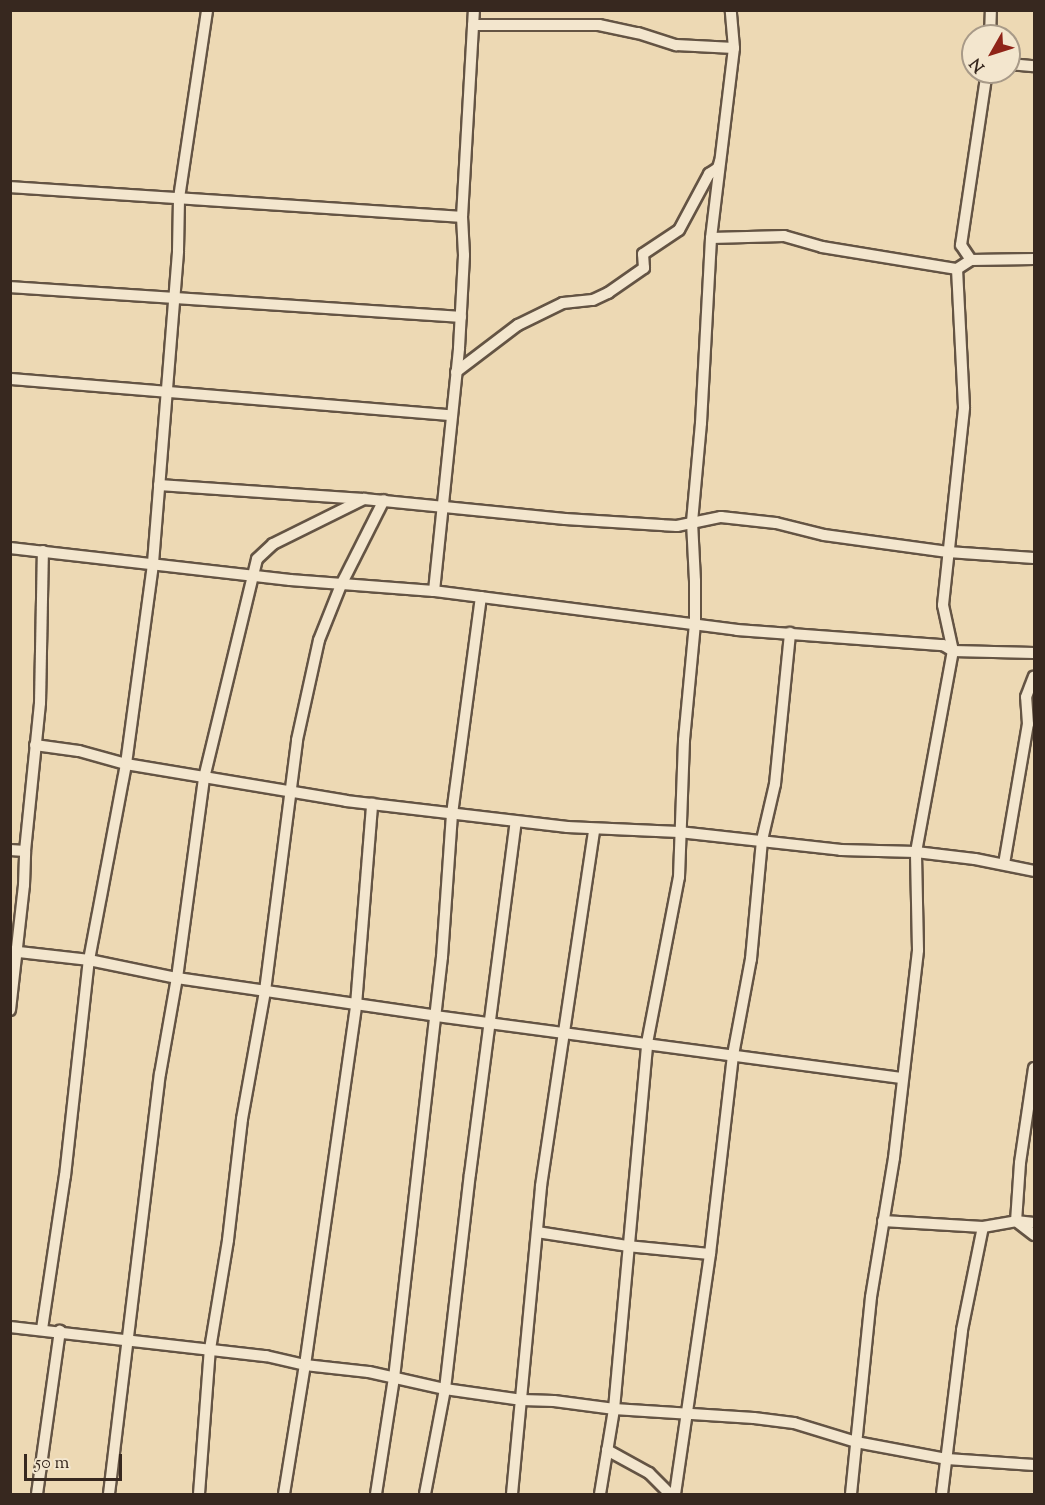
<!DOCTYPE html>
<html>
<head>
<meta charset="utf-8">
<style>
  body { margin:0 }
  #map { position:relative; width:1045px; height:1505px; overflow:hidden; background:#edd9b4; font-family:"Sorts Mill Goudy",serif }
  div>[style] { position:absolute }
  .roads { filter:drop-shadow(2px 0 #645444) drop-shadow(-2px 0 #645444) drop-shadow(0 2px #645444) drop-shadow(0 -2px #645444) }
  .street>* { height:10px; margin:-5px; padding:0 5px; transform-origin:5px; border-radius:5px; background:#f3e6ce }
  span { translate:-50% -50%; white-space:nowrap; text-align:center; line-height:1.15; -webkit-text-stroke:4.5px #f3e6ce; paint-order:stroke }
  .frame { position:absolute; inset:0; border:12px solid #37281f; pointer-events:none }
  .north { position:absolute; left:961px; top:24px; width:60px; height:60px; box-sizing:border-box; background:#f3e6ce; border:2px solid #a89a88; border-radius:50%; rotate:231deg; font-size:16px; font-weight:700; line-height:24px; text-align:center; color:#37281f }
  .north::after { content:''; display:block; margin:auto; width:21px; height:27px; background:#8f2418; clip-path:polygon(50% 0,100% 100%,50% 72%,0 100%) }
  .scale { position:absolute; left:24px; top:1454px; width:98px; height:27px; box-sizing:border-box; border:3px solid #37281f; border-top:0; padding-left:8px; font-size:18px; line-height:21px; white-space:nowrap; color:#37281f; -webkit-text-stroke:4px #f3e6ce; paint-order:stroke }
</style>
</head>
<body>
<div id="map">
  <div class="roads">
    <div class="street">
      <div style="left:473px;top:25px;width:126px"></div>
      <div style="left:599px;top:25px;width:40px;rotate:12deg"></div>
      <div style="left:638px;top:33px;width:40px;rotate:18deg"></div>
      <div style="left:676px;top:45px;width:58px;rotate:3deg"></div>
      <div style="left:990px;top:36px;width:26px;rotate:-88deg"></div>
      <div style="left:1009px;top:64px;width:25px;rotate:5deg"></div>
      <div style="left:10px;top:187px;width:453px;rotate:3.8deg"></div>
      <div style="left:711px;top:238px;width:73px;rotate:-1.6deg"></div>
      <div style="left:784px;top:236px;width:40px;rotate:16deg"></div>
      <div style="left:822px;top:247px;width:137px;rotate:9.3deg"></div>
      <div style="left:971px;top:260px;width:63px;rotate:-0.9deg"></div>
      <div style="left:10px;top:287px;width:452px;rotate:3.8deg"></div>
      <div style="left:456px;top:372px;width:78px;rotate:-37.2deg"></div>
      <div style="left:518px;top:325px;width:50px;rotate:-26.1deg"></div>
      <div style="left:563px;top:303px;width:30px;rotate:-6deg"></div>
      <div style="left:593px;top:300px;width:17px;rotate:-25deg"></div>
      <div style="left:608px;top:293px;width:44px;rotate:-34.8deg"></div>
      <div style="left:644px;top:268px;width:14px;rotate:-94deg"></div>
      <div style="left:643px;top:254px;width:43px;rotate:-33.7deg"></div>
      <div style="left:679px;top:230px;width:64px;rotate:-61.8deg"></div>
      <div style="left:709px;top:174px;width:11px;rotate:-34deg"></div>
      <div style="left:718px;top:168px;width:7px;rotate:-74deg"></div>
      <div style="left:10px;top:379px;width:442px;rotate:4.7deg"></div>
      <div style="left:159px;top:485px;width:205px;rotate:3.9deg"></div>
      <div style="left:364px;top:499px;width:202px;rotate:5.7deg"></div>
      <div style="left:565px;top:519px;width:112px;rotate:3.6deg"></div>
      <div style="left:677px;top:526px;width:45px;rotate:-11.6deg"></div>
      <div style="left:721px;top:517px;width:55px;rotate:6.2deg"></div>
      <div style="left:776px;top:523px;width:49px;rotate:14deg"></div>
      <div style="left:824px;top:535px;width:125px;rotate:7.8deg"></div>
      <div style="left:948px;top:552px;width:86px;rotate:4deg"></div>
      <div style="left:10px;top:548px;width:282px;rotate:6.5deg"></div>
      <div style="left:290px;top:580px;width:144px;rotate:4.4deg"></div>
      <div style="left:434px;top:591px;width:305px;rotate:7.3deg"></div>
      <div style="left:737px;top:630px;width:207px;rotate:4.2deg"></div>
      <div style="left:943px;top:645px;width:12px;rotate:31deg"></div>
      <div style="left:953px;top:651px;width:81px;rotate:1.4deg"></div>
      <div style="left:434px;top:591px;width:244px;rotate:-84.1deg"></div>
      <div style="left:459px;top:348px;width:93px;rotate:-86.9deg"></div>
      <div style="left:464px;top:255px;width:38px;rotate:-93deg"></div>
      <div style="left:462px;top:217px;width:207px;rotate:-86.7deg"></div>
      <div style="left:35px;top:745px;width:44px;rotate:7.8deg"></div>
      <div style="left:79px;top:751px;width:49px;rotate:15.5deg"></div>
      <div style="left:126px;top:764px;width:223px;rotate:9.5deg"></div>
      <div style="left:346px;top:801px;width:223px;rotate:6.7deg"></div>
      <div style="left:567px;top:827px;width:112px;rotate:2.6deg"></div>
      <div style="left:679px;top:832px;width:163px;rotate:6.3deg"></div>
      <div style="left:841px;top:850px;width:75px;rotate:1.5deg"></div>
      <div style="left:916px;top:852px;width:59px;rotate:6.8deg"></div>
      <div style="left:975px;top:859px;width:60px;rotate:11.5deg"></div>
      <div style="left:10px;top:850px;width:15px;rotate:4deg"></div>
      <div style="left:1004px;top:864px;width:142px;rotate:-80.3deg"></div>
      <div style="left:1028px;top:724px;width:27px;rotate:-94deg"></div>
      <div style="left:1026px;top:697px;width:22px;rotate:-69deg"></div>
      <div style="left:10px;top:951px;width:80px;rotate:6.5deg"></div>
      <div style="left:89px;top:960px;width:90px;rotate:11.6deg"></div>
      <div style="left:177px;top:978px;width:262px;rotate:8.3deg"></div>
      <div style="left:436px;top:1016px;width:470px;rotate:7.6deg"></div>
      <div style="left:10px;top:1010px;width:126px;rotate:-83.6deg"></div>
      <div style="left:24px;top:885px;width:34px;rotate:-88deg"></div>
      <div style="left:25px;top:851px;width:149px;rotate:-84.2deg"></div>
      <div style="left:40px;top:703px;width:152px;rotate:-88.9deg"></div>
      <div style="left:1034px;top:1068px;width:96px;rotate:98.4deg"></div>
      <div style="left:1020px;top:1163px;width:58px;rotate:93.9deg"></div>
      <div style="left:1016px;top:1221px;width:23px;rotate:38deg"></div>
      <div style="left:883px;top:1221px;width:100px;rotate:3.4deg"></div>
      <div style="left:983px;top:1227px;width:34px;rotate:-10deg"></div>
      <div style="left:1016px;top:1221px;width:18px;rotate:6deg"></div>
      <div style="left:537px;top:1232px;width:91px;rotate:8.8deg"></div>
      <div style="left:627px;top:1246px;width:83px;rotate:5.5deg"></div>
      <div style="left:10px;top:1327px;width:258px;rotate:6.5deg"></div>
      <div style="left:266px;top:1356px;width:40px;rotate:13deg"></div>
      <div style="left:305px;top:1365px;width:64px;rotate:6.2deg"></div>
      <div style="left:369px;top:1372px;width:78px;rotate:12.6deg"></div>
      <div style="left:445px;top:1389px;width:78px;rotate:8.1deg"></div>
      <div style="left:522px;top:1400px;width:32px;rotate:2deg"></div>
      <div style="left:554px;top:1401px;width:61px;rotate:7.6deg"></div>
      <div style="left:614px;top:1409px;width:140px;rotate:3.7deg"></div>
      <div style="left:754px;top:1418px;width:40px;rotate:7.1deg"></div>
      <div style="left:794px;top:1423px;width:65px;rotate:17deg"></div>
      <div style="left:856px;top:1442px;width:93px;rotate:10.6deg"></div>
      <div style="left:947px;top:1459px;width:87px;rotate:3.9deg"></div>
      <div style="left:42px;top:1329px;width:155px;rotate:-81.5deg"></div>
      <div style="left:65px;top:1176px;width:217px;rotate:-83.7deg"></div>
      <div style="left:89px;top:960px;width:199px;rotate:-79.3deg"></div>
      <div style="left:126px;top:764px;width:203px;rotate:-82.3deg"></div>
      <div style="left:153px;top:563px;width:313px;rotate:-85.4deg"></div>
      <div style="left:178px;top:251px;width:53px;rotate:-88.9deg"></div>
      <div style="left:179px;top:198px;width:190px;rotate:-81.5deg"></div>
      <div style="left:607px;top:1450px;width:48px;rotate:28.7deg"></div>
      <div style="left:649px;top:1473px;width:30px;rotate:45deg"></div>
      <div style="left:37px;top:1494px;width:165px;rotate:-82deg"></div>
      <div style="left:109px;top:1494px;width:423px;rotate:-83.1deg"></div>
      <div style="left:160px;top:1074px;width:97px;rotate:-80deg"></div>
      <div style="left:177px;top:978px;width:202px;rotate:-82.3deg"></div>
      <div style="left:204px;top:778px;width:225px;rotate:-76.4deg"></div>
      <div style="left:257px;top:559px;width:22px;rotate:-43deg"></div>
      <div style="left:273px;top:544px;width:102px;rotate:-26.3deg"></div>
      <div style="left:199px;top:1494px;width:145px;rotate:-85.7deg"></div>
      <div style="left:210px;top:1349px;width:110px;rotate:-80.6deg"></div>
      <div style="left:228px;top:1240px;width:122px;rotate:-83.4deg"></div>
      <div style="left:242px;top:1119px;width:130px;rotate:-79.8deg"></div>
      <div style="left:265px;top:991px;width:253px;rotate:-82.7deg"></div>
      <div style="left:297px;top:740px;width:102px;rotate:-77.6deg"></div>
      <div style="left:319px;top:640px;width:59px;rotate:-68.2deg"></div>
      <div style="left:341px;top:585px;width:95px;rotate:-63.2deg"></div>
      <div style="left:284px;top:1494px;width:131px;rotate:-80.8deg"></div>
      <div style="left:305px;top:1365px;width:364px;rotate:-81.9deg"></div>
      <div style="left:356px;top:1005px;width:202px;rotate:-85.4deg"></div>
      <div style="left:376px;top:1494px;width:117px;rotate:-81.2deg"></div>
      <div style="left:394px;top:1378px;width:424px;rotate:-83.5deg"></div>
      <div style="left:442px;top:957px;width:143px;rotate:-86deg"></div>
      <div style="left:452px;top:814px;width:219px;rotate:-82.4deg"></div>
      <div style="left:425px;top:1494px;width:107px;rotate:-79.2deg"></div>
      <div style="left:445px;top:1389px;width:216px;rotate:-83.4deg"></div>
      <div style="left:470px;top:1174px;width:355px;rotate:-82.6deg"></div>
      <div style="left:512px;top:1494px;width:309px;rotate:-84.6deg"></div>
      <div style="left:541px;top:1186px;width:360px;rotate:-81.5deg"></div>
      <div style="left:600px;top:1494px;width:86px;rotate:-80.6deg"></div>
      <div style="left:614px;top:1409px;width:367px;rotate:-84.8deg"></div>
      <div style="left:647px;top:1043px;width:169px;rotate:-79.1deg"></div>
      <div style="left:679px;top:877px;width:137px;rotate:-87.9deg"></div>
      <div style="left:684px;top:740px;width:117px;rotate:-84.6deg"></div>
      <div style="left:695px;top:624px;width:43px;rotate:-90deg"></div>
      <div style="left:695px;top:581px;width:59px;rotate:-92.9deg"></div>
      <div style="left:692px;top:522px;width:99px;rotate:-84.8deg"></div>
      <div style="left:701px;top:423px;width:185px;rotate:-86.9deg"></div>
      <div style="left:711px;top:238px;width:191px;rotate:-83.1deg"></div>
      <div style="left:734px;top:48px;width:38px;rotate:-95deg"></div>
      <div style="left:675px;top:1494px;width:243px;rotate:-81.7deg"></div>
      <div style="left:710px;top:1254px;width:200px;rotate:-83.4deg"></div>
      <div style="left:733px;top:1055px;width:98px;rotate:-79.4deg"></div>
      <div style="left:751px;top:959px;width:120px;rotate:-84.7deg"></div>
      <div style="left:762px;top:840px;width:57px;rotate:-76.9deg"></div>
      <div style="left:775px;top:784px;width:152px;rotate:-84.3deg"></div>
      <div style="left:851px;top:1494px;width:198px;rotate:-84.2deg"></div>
      <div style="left:871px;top:1297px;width:141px;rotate:-80.6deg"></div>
      <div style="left:894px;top:1158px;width:209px;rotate:-83.4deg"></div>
      <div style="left:918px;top:950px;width:98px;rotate:-91.2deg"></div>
      <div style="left:916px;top:852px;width:204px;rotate:-79.6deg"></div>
      <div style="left:953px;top:651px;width:47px;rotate:-102.3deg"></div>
      <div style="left:943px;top:605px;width:199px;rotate:-83.9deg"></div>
      <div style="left:964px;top:407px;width:138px;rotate:-92.9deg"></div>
      <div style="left:957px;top:269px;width:17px;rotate:-33deg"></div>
      <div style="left:971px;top:260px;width:18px;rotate:-124deg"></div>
      <div style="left:961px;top:245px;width:175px;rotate:-81.5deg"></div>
      <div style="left:942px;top:1494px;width:165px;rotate:-83deg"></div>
      <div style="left:962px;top:1330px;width:105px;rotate:-78.5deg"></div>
    </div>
  </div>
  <div class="frame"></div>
  <div class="north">N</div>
  <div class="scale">50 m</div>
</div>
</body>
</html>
